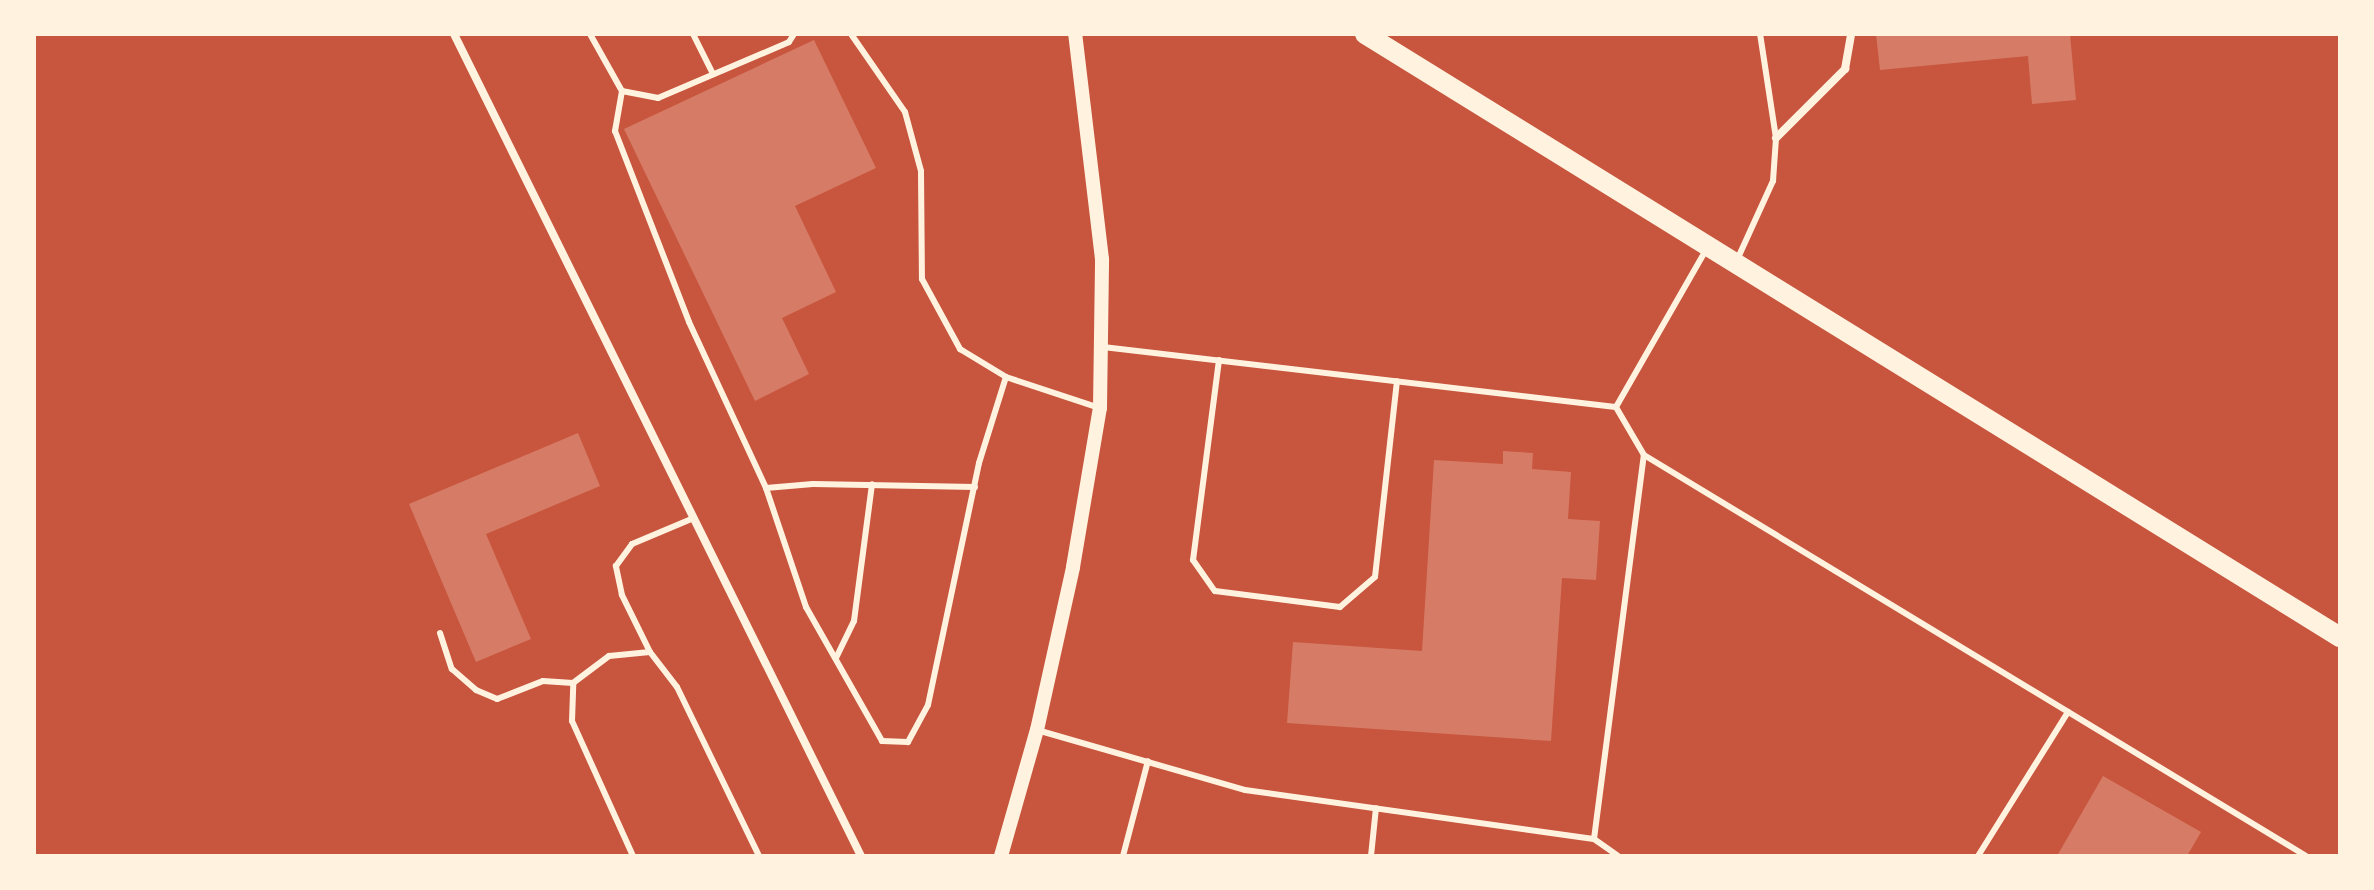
<!DOCTYPE html>
<html>
<head>
<meta charset="utf-8">
<style>
  body { margin:0 }
  #map { position:relative; width:2374px; height:890px; overflow:hidden; background:#c8553d; font-family:"DejaVu Sans",sans-serif }
  div>[style] { position:absolute }
  .building>* { inset:0; background:#d67c66 }
  .service>* { height:6px; margin:-3px; padding:0 3px; transform-origin:3px; border-radius:3px; background:#fff3e0 }
  .minor>* { height:8px; margin:-4px; padding:0 4px; transform-origin:4px; border-radius:4px; background:#fff3e0 }
  .tertiary>* { height:14px; margin:-7px; padding:0 7px; transform-origin:7px; border-radius:7px; background:#fff3e0 }
  .primary>* { height:20px; margin:-10px; padding:0 10px; transform-origin:10px; border-radius:10px; background:#fff3e0 }
  span { translate:-50% -50%; white-space:nowrap; text-align:center; line-height:1.15; -webkit-text-stroke:6px #fff3e0; paint-order:stroke }
  .frame { position:absolute; inset:0; border:36px solid #fff3e0; pointer-events:none }
</style>
</head>
<body>
<div id="map">
  <div class="building">
    <div style="clip-path:polygon(1876px 34px,2070px 34px,2076px 100px,2032px 104px,2028px 56px,1880px 70px)"></div>
    <div style="clip-path:polygon(814px 40px,876px 168px,795px 206px,836px 292px,782px 318px,809px 374px,755px 401px,624px 129px)"></div>
    <div style="clip-path:polygon(578px 433px,600px 486px,486px 534px,531px 639px,476px 662px,409px 504px)"></div>
    <div style="clip-path:polygon(1503px 451px,1533px 453px,1532px 469px,1571px 472px,1568px 519px,1600px 521px,1596px 580px,1562px 578px,1551px 741px,1287px 723px,1293px 642px,1422px 651px,1434px 460px,1503px 464px)"></div>
    <div style="clip-path:polygon(2103px 776px,2201px 832px,2187px 856px,2057px 856px)"></div>
  </div>
  <div class="service">
    <div style="left:590px;top:34px;width:65px;rotate:60.7deg"></div>
    <div style="left:622px;top:91px;width:37px;rotate:11deg"></div>
    <div style="left:658px;top:98px;width:142px;rotate:-23.1deg"></div>
    <div style="left:789px;top:42px;width:9px;rotate:-58deg"></div>
    <div style="left:693px;top:34px;width:45px;rotate:63.4deg"></div>
    <div style="left:851px;top:34px;width:95px;rotate:55.3deg"></div>
    <div style="left:905px;top:112px;width:61px;rotate:74.8deg"></div>
    <div style="left:921px;top:171px;width:108px;rotate:89.5deg"></div>
    <div style="left:922px;top:279px;width:80px;rotate:61.5deg"></div>
    <div style="left:960px;top:349px;width:54px;rotate:31.3deg"></div>
    <div style="left:1006px;top:377px;width:99px;rotate:18.3deg"></div>
    <div style="left:622px;top:91px;width:41px;rotate:99.9deg"></div>
    <div style="left:615px;top:131px;width:205px;rotate:68.8deg"></div>
    <div style="left:689px;top:322px;width:183px;rotate:65.1deg"></div>
    <div style="left:766px;top:488px;width:126px;rotate:71.4deg"></div>
    <div style="left:806px;top:607px;width:154px;rotate:60.4deg"></div>
    <div style="left:882px;top:741px;width:26px;rotate:2deg"></div>
    <div style="left:908px;top:742px;width:42px;rotate:-61.6deg"></div>
    <div style="left:928px;top:705px;width:247px;rotate:-78.1deg"></div>
    <div style="left:979px;top:463px;width:90px;rotate:-72.6deg"></div>
    <div style="left:1737px;top:260px;width:87px;rotate:-65.5deg"></div>
    <div style="left:1773px;top:181px;width:43px;rotate:-86deg"></div>
    <div style="left:1776px;top:138px;width:105px;rotate:-98.7deg"></div>
    <div style="left:1103px;top:347px;width:516px;rotate:6.67deg"></div>
    <div style="left:1219px;top:360px;width:202px;rotate:97.4deg"></div>
    <div style="left:1193px;top:560px;width:38px;rotate:55deg"></div>
    <div style="left:1215px;top:591px;width:126px;rotate:7.3deg"></div>
    <div style="left:1340px;top:607px;width:46px;rotate:-40.6deg"></div>
    <div style="left:1375px;top:577px;width:197px;rotate:-83.6deg"></div>
    <div style="left:1644px;top:455px;width:774px;rotate:31.2deg"></div>
    <div style="left:766px;top:488px;width:47px;rotate:-4.9deg"></div>
    <div style="left:813px;top:484px;width:162px;rotate:1.1deg"></div>
    <div style="left:440px;top:633px;width:38px;rotate:72deg"></div>
    <div style="left:452px;top:669px;width:32px;rotate:41deg"></div>
    <div style="left:476px;top:690px;width:23px;rotate:23deg"></div>
    <div style="left:497px;top:699px;width:49px;rotate:-21.4deg"></div>
    <div style="left:543px;top:681px;width:30px;rotate:4deg"></div>
    <div style="left:650px;top:652px;width:64px;rotate:-116.2deg"></div>
    <div style="left:622px;top:595px;width:30px;rotate:-102deg"></div>
    <div style="left:616px;top:566px;width:27px;rotate:-54deg"></div>
    <div style="left:632px;top:544px;width:67px;rotate:-22.8deg"></div>
    <div style="left:836px;top:658px;width:41px;rotate:-64.1deg"></div>
    <div style="left:854px;top:621px;width:138px;rotate:-82.5deg"></div>
    <div style="left:1037px;top:730px;width:216px;rotate:16.1deg"></div>
    <div style="left:1245px;top:790px;width:352px;rotate:8deg"></div>
    <div style="left:1594px;top:839px;width:29px;rotate:35deg"></div>
    <div style="left:1594px;top:839px;width:387px;rotate:-82.6deg"></div>
    <div style="left:1644px;top:455px;width:56px;rotate:-120.3deg"></div>
    <div style="left:1616px;top:407px;width:183px;rotate:-60.2deg"></div>
    <div style="left:633px;top:856px;width:148px;rotate:-114.3deg"></div>
    <div style="left:572px;top:721px;width:38px;rotate:-88deg"></div>
    <div style="left:573px;top:683px;width:45px;rotate:-36.9deg"></div>
    <div style="left:609px;top:656px;width:41px;rotate:-5.6deg"></div>
    <div style="left:650px;top:652px;width:44px;rotate:52.4deg"></div>
    <div style="left:677px;top:687px;width:188px;rotate:64.1deg"></div>
    <div style="left:1123px;top:856px;width:98px;rotate:-75.3deg"></div>
    <div style="left:1371px;top:856px;width:48px;rotate:-84.1deg"></div>
    <div style="left:1978px;top:856px;width:170px;rotate:-58deg"></div>
  </div>
  <div class="minor">
    <div style="left:454px;top:34px;width:917px;rotate:63.66deg"></div>
    <div style="left:1776px;top:138px;width:98px;rotate:-45deg"></div>
    <div style="left:1845px;top:69px;width:36px;rotate:-80deg"></div>
  </div>
  <div class="tertiary">
    <div style="left:1001px;top:856px;width:131px;rotate:-74.1deg"></div>
    <div style="left:1037px;top:730px;width:167px;rotate:-77.5deg"></div>
    <div style="left:1073px;top:567px;width:161px;rotate:-80.4deg"></div>
    <div style="left:1100px;top:408px;width:149px;rotate:-89.2deg"></div>
    <div style="left:1102px;top:259px;width:227px;rotate:-96.8deg"></div>
  </div>
  <div class="primary">
    <div style="left:1365px;top:34px;width:1146px;rotate:31.74deg"></div>
  </div>
  <div class="frame"></div>
</div>
</body>
</html>
